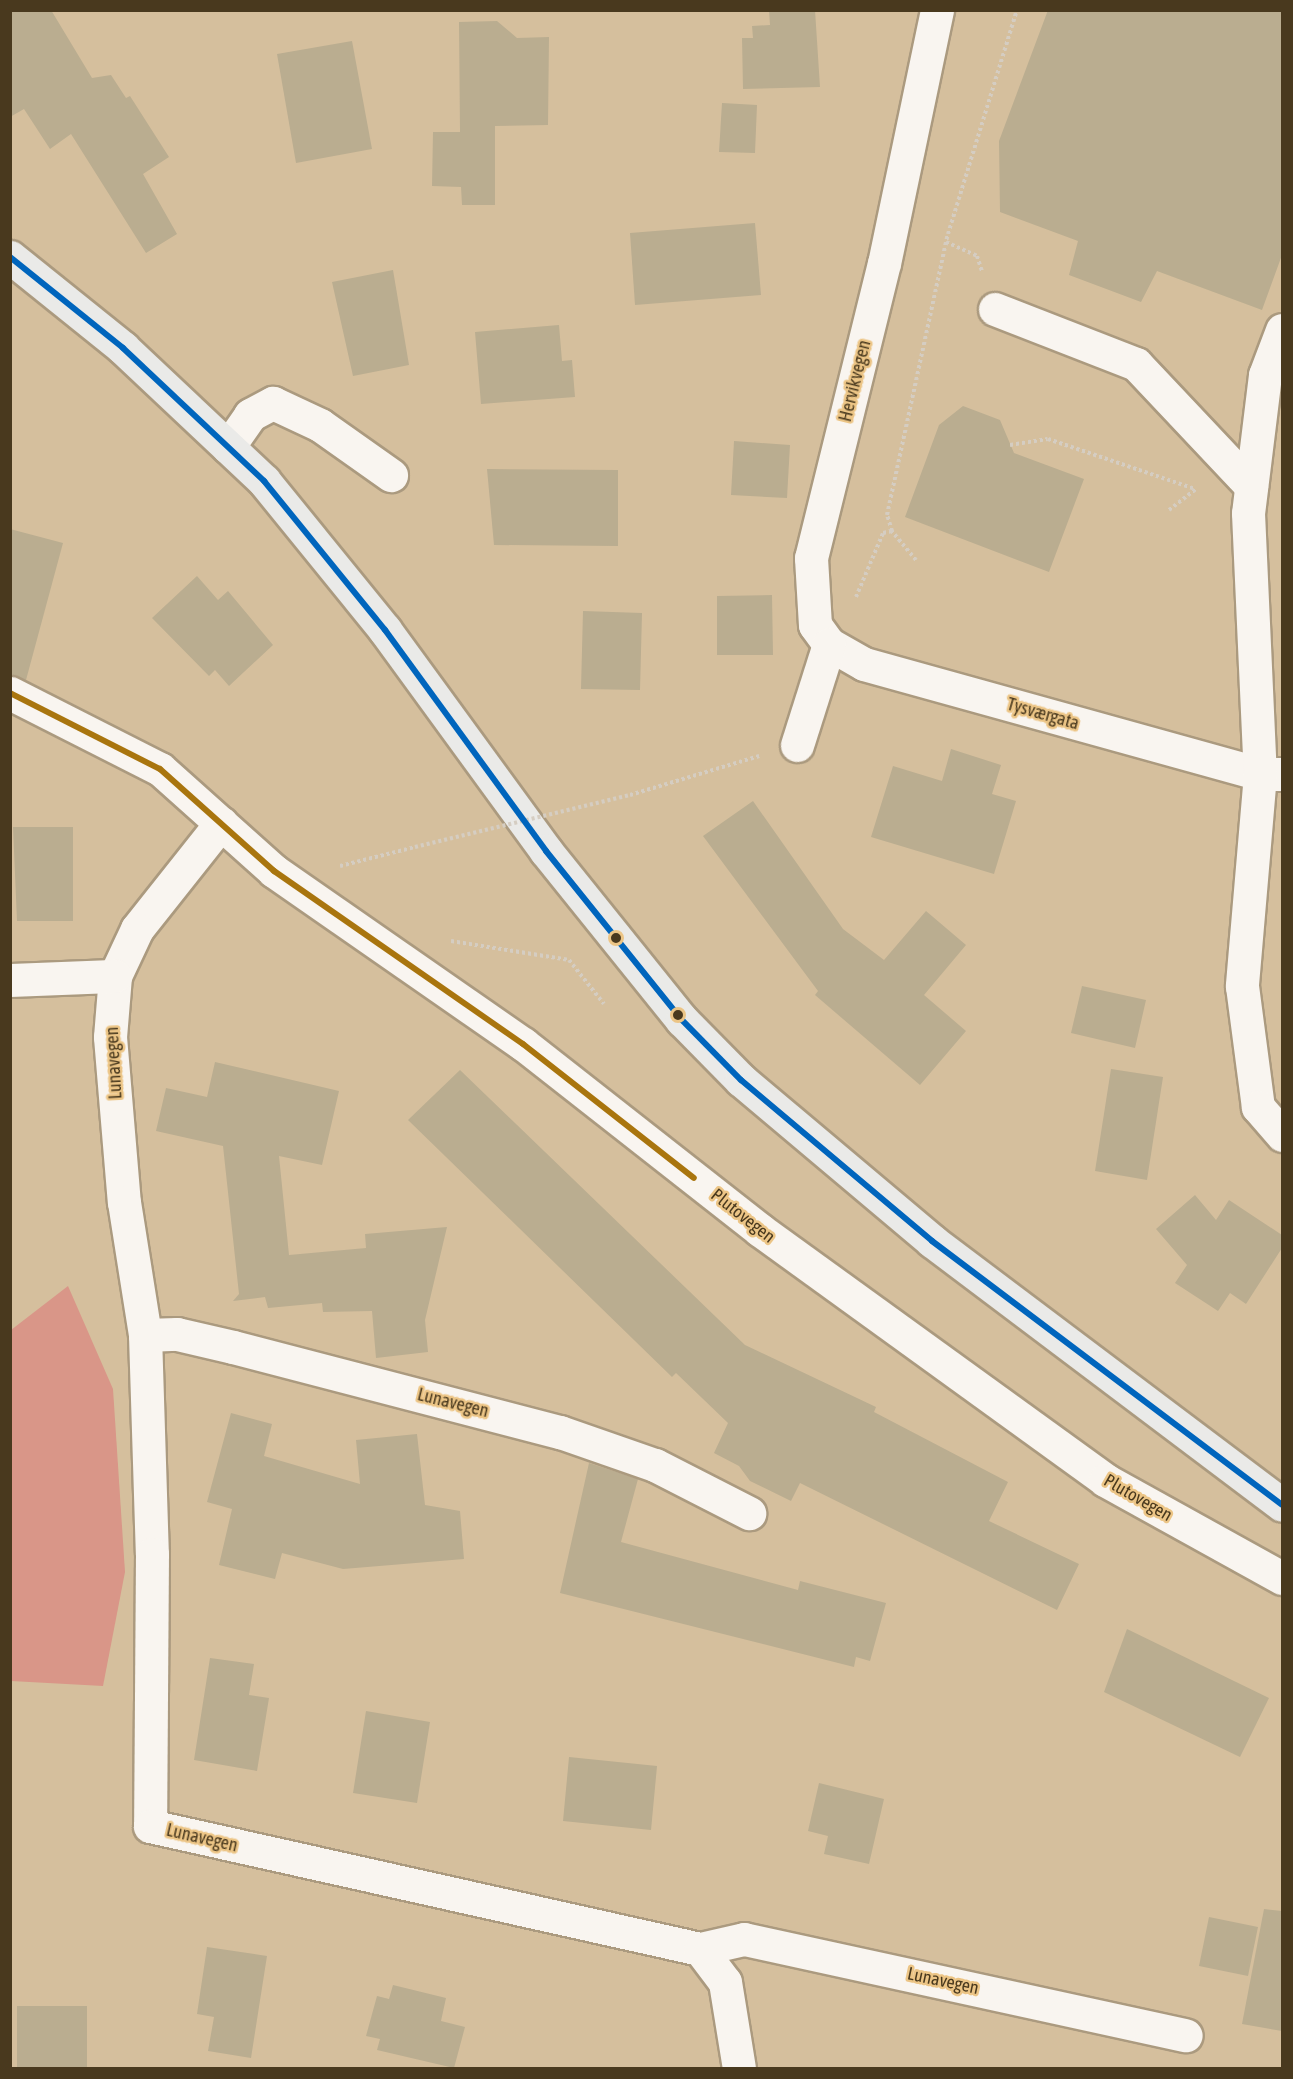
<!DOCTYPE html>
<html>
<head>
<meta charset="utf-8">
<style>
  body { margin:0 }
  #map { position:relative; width:1293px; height:2079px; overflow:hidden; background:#d5bf9d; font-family:"Asap Condensed",sans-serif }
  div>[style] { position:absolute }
  .forest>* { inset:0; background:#d99688 }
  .building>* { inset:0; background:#baad90 }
  .path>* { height:4px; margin-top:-2px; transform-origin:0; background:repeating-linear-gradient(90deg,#d5cdc2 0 3px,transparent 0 6px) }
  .roads { filter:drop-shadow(2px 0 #ab9a7f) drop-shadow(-2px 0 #ab9a7f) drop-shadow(0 2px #ab9a7f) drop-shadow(0 -2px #ab9a7f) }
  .minor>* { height:33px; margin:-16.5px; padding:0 16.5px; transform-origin:16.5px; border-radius:16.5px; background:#f9f5f0 }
  .major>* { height:33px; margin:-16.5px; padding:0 16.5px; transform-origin:16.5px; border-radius:16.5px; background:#eaeae8 }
  .path-bridge>* { height:4px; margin-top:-2px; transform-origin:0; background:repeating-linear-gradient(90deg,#d5cdc2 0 3px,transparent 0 6px) }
  .bus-1>* { height:6px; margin:-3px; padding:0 3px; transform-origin:3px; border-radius:3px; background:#0065bd }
  .bus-2>* { height:6px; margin:-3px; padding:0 3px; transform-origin:3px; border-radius:3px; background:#a9750e }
  .dots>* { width:16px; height:16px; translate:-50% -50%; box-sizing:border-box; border:3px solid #ecc586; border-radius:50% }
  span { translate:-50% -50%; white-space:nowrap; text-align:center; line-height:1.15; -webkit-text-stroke:5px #ecc586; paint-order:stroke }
  .street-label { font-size:18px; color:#49391e }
  .frame { position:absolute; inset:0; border:12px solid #49391e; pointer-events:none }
</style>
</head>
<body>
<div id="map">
  <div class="forest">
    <div style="clip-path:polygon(68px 1286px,113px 1389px,125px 1572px,103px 1686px,11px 1681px,11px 1330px)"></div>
  </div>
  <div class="building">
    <div style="clip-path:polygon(10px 10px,51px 10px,92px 78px,111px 75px,126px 98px,130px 96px,169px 157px,143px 174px,177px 234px,146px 253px,71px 134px,50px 149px,24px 109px,10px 117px)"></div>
    <div style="clip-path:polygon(769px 10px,815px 10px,820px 87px,743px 89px,742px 38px,753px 38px,752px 26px,770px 25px)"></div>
    <div style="clip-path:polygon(1048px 10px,1282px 10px,1282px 255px,1262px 310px,1157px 271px,1141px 302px,1069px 275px,1078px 241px,1000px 212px,999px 141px)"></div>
    <div style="clip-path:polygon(497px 21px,517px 38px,549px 37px,548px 125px,495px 126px,495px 205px,462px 205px,461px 187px,432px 186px,433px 132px,460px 132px,459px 22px)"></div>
    <div style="clip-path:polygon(352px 41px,372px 149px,296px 163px,277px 54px)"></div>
    <div style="clip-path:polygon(722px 103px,757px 105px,755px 153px,719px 152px)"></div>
    <div style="clip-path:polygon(755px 223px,761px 295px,635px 305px,630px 233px)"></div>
    <div style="clip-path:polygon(393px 270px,409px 365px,353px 376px,332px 282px)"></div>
    <div style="clip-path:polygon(559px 325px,562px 361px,572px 360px,575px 397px,481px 404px,475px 332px)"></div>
    <div style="clip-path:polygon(963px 406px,1000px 420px,1014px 453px,1084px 479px,1049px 572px,905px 517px,939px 425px)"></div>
    <div style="clip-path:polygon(734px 441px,790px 445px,787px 498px,731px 495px)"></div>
    <div style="clip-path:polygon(487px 469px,618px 470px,618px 546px,494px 545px)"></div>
    <div style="clip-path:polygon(10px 529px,63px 543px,26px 680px,10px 675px)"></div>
    <div style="clip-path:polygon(197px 576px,218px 600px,228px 591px,273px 645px,229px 686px,215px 670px,209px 676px,152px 618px)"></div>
    <div style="clip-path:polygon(772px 595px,773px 655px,717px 655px,717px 596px)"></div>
    <div style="clip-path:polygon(583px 611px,642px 613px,640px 690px,581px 689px)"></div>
    <div style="clip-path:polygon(951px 749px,1001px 765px,992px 794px,1016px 801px,994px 874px,871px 837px,893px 766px,942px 781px)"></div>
    <div style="clip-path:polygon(753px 801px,843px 929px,884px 960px,926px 911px,966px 945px,924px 995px,966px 1031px,920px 1085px,815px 995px,818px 991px,703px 836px)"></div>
    <div style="clip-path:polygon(13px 827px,73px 827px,73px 921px,17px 921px)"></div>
    <div style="clip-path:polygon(1082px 986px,1146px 1000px,1135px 1048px,1071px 1033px)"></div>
    <div style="clip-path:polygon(215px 1062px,339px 1091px,322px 1165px,279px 1156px,289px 1255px,366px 1248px,365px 1234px,447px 1227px,425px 1320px,428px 1352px,376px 1358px,372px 1311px,323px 1312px,322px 1303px,268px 1308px,265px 1297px,233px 1301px,239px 1294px,223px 1146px,156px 1131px,166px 1088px,207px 1097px)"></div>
    <div style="clip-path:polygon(1111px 1069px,1163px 1077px,1147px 1180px,1095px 1171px)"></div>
    <div style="clip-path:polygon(460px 1070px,745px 1345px,876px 1407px,874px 1412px,1008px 1482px,989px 1521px,1079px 1564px,1057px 1610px,800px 1483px,791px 1501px,750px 1481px,739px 1466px,714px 1453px,728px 1423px,676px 1373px,672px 1377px,408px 1120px)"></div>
    <div style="clip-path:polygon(1195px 1195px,1216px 1220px,1229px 1200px,1282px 1235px,1282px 1248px,1246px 1304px,1230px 1293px,1218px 1311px,1175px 1283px,1187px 1265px,1156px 1229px)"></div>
    <div style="clip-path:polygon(231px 1413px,272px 1424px,264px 1456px,360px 1484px,356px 1440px,417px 1434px,425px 1505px,460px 1511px,464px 1559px,343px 1569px,282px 1553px,275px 1579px,219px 1565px,232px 1509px,207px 1502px)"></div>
    <div style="clip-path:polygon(589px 1463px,638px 1479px,621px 1542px,798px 1590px,800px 1581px,886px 1603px,870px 1661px,856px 1657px,854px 1667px,560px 1593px)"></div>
    <div style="clip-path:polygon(1127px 1629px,1269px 1698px,1240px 1757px,1104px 1692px)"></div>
    <div style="clip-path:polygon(210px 1658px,254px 1664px,249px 1695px,269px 1698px,257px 1771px,194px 1760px)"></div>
    <div style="clip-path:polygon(366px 1711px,430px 1722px,417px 1803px,353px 1793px)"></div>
    <div style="clip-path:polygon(569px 1757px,657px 1766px,651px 1830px,563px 1821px)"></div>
    <div style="clip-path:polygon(819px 1783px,884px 1799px,869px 1864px,824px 1854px,828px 1836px,808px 1831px)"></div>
    <div style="clip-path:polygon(1264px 1909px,1282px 1911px,1282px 2031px,1242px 2024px)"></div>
    <div style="clip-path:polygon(1209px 1917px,1258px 1927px,1248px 1976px,1199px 1966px)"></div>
    <div style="clip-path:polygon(207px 1947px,267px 1956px,251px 2058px,208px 2051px,214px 2017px,197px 2014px)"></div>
    <div style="clip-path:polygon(393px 1985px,446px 1998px,441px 2021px,465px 2027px,454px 2068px,377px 2050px,380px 2039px,366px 2036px,377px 1996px,389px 1999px)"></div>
    <div style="clip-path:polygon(17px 2006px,87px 2006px,87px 2068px,17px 2068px)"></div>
  </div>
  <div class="path">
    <div style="left:946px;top:242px;width:34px;rotate:24deg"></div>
    <div style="left:977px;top:256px;width:16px;rotate:72deg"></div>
    <div style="left:1010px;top:445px;width:38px;rotate:-9deg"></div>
    <div style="left:1048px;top:439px;width:155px;rotate:18.8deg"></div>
    <div style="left:1169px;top:510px;width:34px;rotate:-38deg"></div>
    <div style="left:916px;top:560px;width:38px;rotate:-130deg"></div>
    <div style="left:892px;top:531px;width:17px;rotate:-107deg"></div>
    <div style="left:887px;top:515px;width:288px;rotate:-77.8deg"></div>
    <div style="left:948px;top:234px;width:234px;rotate:-72.9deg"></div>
    <div style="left:856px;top:597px;width:69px;rotate:-67.1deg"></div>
    <div style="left:883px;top:533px;width:9px;rotate:-13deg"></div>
    <div style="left:630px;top:795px;width:135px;rotate:-16.8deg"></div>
    <div style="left:340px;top:866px;width:77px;rotate:-14.2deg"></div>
    <div style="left:451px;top:941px;width:120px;rotate:9.1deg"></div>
    <div style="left:569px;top:960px;width:56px;rotate:51.5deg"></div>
  </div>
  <div class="roads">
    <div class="minor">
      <div style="left:937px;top:10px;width:258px;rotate:101.8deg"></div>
      <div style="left:884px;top:263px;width:304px;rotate:103.9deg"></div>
      <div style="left:811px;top:558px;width:67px;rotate:86.6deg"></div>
      <div style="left:815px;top:625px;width:24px;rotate:54deg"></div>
      <div style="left:829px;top:644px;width:40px;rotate:29.7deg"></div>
      <div style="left:864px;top:664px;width:411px;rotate:15.5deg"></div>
      <div style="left:1260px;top:774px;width:22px"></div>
      <div style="left:995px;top:309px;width:151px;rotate:21.3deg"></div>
      <div style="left:1136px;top:364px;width:168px;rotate:46.7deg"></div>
      <div style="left:1282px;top:330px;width:48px;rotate:110.7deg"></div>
      <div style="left:1265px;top:375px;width:139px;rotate:97deg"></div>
      <div style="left:1248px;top:513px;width:261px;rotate:87.4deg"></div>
      <div style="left:1260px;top:774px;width:213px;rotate:94.9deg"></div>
      <div style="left:1242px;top:986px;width:122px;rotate:82.5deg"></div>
      <div style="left:1258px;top:1107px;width:37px;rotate:49deg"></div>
      <div style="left:228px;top:447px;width:39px;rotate:-55deg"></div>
      <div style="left:250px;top:415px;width:26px;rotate:-28deg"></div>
      <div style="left:273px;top:403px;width:52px;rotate:25.1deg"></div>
      <div style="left:320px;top:425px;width:87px;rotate:35.2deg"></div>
      <div style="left:10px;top:693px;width:168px;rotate:26.9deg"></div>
      <div style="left:160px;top:769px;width:153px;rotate:41.8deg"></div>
      <div style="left:274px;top:871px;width:303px;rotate:34.8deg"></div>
      <div style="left:523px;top:1044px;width:301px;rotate:38.1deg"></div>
      <div style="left:760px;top:1230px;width:426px;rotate:35.9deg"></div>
      <div style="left:1105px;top:1480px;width:202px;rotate:29deg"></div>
      <div style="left:797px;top:745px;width:106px;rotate:-72.4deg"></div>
      <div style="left:221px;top:823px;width:135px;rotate:128.4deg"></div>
      <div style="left:137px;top:929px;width:52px;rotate:115.1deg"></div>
      <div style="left:115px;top:976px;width:61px;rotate:94.7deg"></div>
      <div style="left:110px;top:1037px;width:166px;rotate:85.2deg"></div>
      <div style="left:124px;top:1202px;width:135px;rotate:81deg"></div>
      <div style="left:145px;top:1335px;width:219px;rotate:88.2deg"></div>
      <div style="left:152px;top:1554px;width:272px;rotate:90.4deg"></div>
      <div style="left:150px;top:1826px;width:564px;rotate:12.61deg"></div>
      <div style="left:700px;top:1949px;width:41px;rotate:52.9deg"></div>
      <div style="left:725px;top:1982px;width:87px;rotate:80.8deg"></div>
      <div style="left:10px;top:980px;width:105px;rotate:-2.2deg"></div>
      <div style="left:145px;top:1335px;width:32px;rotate:-2deg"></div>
      <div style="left:177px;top:1334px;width:57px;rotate:13.1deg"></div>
      <div style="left:233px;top:1347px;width:338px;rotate:14.6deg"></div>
      <div style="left:560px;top:1432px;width:101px;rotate:19.2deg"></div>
      <div style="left:655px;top:1465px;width:106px;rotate:27.1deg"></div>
      <div style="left:700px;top:1949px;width:45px;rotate:-12.8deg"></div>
      <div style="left:744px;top:1939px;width:452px;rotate:12.3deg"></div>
    </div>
    <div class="major">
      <div style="left:10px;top:257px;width:145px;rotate:38.8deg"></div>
      <div style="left:123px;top:348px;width:194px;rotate:43.3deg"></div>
      <div style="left:264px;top:481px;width:192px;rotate:50.9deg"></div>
      <div style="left:385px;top:630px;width:273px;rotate:53.9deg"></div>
      <div style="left:546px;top:851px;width:217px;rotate:51.2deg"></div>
      <div style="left:682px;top:1020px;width:84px;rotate:45.5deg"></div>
      <div style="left:741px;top:1080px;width:250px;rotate:40.1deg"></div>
      <div style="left:932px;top:1241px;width:438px;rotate:37deg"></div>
    </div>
  </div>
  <div class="path-bridge">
    <div style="left:415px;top:847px;width:221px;rotate:-13.6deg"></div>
  </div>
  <div class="bus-1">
    <div style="left:10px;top:257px;width:145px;rotate:38.8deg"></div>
    <div style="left:123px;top:348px;width:194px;rotate:43.3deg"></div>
    <div style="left:264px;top:481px;width:192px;rotate:50.9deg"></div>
    <div style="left:385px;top:630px;width:273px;rotate:53.9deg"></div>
    <div style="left:546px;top:851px;width:217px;rotate:51.2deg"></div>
    <div style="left:682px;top:1020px;width:84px;rotate:45.5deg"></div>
    <div style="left:741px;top:1080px;width:250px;rotate:40.1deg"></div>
    <div style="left:932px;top:1241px;width:438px;rotate:37deg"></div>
  </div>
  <div class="bus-2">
    <div style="left:10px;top:693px;width:168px;rotate:26.9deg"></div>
    <div style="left:160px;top:769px;width:153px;rotate:41.8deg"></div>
    <div style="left:274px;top:871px;width:303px;rotate:34.8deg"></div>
    <div style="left:523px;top:1044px;width:217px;rotate:38.1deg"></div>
  </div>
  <div class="dots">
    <div style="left:616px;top:938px;background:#49391e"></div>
    <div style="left:678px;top:1015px;background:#49391e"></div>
  </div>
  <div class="street-label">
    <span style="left:855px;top:381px;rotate:-76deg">Hervikvegen</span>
    <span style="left:1043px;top:714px;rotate:16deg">Tysværgata</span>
    <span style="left:114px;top:1063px;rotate:-93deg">Lunavegen</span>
    <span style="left:743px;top:1216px;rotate:38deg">Plutovegen</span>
    <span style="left:453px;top:1403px;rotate:14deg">Lunavegen</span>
    <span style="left:1138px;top:1498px;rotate:30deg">Plutovegen</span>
    <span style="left:202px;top:1838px;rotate:13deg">Lunavegen</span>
    <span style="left:943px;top:1981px;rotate:12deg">Lunavegen</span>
  </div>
  <div class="frame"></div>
</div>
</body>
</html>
